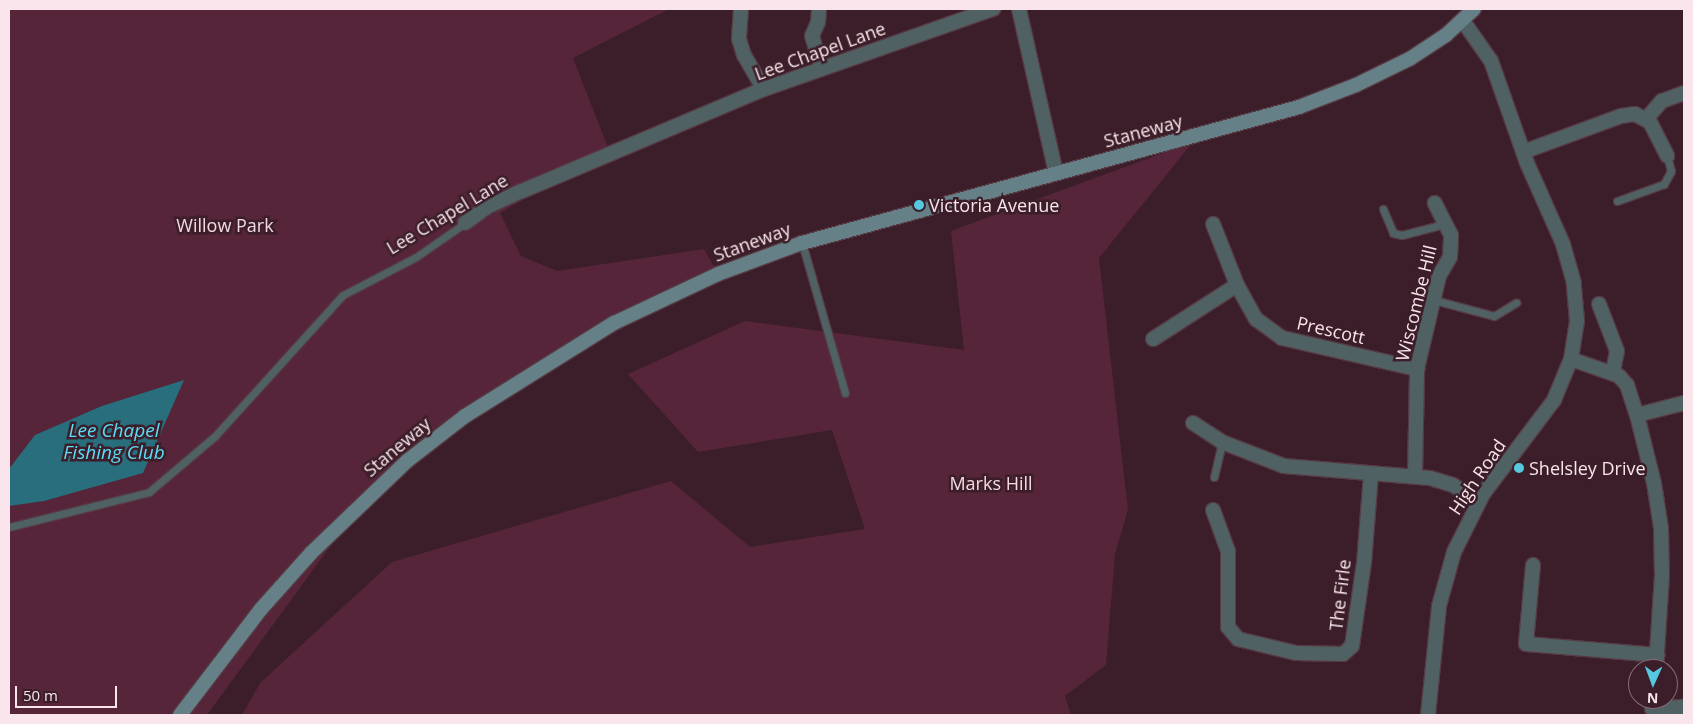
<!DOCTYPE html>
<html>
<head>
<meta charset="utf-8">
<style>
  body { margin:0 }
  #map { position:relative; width:1693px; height:724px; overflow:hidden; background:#3b1e29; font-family:"Open Sans",sans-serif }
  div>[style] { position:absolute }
  .green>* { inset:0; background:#562539 }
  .water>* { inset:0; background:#296e7c }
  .roads { filter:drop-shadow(1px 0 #563a44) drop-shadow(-1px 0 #563a44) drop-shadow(0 1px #563a44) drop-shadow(0 -1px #563a44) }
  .service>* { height:7px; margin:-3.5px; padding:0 3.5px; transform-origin:3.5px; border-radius:3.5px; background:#506164 }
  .minor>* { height:14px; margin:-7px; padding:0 7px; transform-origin:7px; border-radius:7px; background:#506164 }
  .tertiary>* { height:14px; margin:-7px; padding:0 7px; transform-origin:7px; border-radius:7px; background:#506164 }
  .secondary>* { height:14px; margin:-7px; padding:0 7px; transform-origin:7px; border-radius:7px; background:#658086 }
  .dots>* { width:14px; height:14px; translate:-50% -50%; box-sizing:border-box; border:2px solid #3b1e29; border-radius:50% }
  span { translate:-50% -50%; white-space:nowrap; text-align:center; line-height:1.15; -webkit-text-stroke:5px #3b1e29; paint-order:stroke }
  .street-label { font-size:18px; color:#f9e5eb }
  .poi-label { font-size:18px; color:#f9e5eb }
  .left { translate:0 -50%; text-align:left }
  .park-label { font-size:18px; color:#f3dae2 }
  .water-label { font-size:19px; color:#5adef7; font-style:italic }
  .frame { position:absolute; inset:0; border:10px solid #f9e5eb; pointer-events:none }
  .north { position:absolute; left:1628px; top:659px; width:50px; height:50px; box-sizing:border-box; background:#3b1e29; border:1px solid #876e77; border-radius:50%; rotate:182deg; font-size:14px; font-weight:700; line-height:20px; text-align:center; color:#f9e5eb }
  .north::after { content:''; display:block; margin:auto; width:18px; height:22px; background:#56c9e0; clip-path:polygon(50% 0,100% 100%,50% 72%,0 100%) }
  .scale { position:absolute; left:15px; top:686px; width:102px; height:22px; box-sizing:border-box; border:2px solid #f9e5eb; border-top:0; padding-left:6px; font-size:15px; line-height:18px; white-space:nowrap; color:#f9e5eb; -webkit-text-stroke:4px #3b1e29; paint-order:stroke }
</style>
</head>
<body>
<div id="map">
  <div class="green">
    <div style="clip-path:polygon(9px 9px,669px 9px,573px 58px,610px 153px,522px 191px,524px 199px,500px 213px,521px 256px,557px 271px,704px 249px,718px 274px,548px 362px,364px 500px,207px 715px,9px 715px)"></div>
    <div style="clip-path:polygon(1193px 142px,1099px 258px,1128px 510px,1115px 554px,1106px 665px,1065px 696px,1071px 715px,242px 715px,260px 683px,392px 562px,671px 481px,750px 547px,865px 529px,832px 430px,698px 452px,628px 374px,745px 321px,964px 350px,951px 231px)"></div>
  </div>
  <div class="water">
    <div style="clip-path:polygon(184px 380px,143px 473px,44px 501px,9px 506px,9px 469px,35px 435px,102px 406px)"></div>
  </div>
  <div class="roads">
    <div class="service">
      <div style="left:1617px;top:201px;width:50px;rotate:-19.9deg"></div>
      <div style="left:1664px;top:184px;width:15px;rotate:-62deg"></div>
      <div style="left:1671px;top:171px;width:16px;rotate:-105deg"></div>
      <div style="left:1383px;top:209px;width:26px;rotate:67deg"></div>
      <div style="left:1393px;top:233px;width:9px;rotate:13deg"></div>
      <div style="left:1402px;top:235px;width:43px;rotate:-14.7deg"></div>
      <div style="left:802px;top:243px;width:156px;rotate:74deg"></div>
      <div style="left:1434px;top:300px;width:62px;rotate:14.9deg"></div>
      <div style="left:1494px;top:316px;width:26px;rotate:-31deg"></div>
      <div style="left:1214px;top:477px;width:36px;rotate:-77deg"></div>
      <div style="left:9px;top:527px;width:144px;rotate:-14deg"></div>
      <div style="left:149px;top:492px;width:87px;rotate:-40.3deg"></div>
      <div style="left:215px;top:436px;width:190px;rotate:-47.8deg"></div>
      <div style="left:343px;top:295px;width:82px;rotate:-27.5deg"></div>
      <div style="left:416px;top:257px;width:60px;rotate:-34.8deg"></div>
    </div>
    <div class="minor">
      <div style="left:741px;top:9px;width:30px;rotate:94deg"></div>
      <div style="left:739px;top:39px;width:17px;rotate:73deg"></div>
      <div style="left:744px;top:55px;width:39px;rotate:60deg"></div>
      <div style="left:819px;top:9px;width:13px;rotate:94deg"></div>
      <div style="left:818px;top:22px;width:15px;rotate:113deg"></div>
      <div style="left:812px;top:36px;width:34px;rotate:73deg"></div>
      <div style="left:1019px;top:9px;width:168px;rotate:77.3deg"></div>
      <div style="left:1647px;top:118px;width:23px;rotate:-49deg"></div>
      <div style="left:1662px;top:101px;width:23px;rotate:-20deg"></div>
      <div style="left:1523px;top:152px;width:104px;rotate:-20.2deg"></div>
      <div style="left:1621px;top:116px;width:14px;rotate:-8deg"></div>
      <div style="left:1635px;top:114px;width:17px;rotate:28deg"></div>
      <div style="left:1650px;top:122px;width:38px;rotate:63deg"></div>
      <div style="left:465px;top:223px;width:27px;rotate:-36deg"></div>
      <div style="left:487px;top:207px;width:38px;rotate:-25deg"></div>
      <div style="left:522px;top:191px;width:263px;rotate:-22.9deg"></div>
      <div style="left:764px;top:89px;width:243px;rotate:-19.3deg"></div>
      <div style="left:1213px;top:224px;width:66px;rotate:68.5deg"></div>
      <div style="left:1237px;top:285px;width:39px;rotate:61deg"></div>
      <div style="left:1256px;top:319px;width:32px;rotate:36deg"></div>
      <div style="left:1282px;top:338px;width:139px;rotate:12.9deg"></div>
      <div style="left:1599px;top:304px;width:50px;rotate:69deg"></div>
      <div style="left:1617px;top:351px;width:21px;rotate:101deg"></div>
      <div style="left:1153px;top:339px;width:100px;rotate:-32.7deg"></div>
      <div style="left:1571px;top:359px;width:51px;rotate:19.5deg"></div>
      <div style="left:1619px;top:376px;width:12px;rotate:48deg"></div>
      <div style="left:1627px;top:385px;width:32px;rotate:72deg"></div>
      <div style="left:1637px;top:415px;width:70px;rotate:76deg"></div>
      <div style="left:1654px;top:483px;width:46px;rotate:81.2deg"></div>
      <div style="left:1661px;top:528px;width:47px;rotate:88.8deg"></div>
      <div style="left:1662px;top:575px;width:94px;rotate:93.7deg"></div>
      <div style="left:1637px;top:415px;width:49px;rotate:-14.3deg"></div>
      <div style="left:1193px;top:423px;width:35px;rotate:33deg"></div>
      <div style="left:1222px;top:442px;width:66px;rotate:21.2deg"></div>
      <div style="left:1284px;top:466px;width:146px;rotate:4.7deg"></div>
      <div style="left:1430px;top:478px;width:24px;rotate:17deg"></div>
      <div style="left:1453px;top:485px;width:30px;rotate:34deg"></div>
      <div style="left:1415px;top:476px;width:107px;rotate:-88.9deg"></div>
      <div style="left:1417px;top:369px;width:96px;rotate:-76.7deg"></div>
      <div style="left:1439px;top:276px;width:22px;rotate:-60deg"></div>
      <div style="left:1450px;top:257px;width:22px;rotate:-87deg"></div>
      <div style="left:1451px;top:235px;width:36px;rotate:-117deg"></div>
      <div style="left:1213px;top:510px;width:44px;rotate:69.9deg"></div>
      <div style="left:1228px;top:551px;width:76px;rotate:90deg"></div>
      <div style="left:1228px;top:627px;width:16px;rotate:50deg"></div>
      <div style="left:1238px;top:639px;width:60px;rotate:13.6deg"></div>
      <div style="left:1296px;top:653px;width:47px;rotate:1.2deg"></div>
      <div style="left:1343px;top:654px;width:12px;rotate:-42deg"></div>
      <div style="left:1352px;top:646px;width:84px;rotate:-81.8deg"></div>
      <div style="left:1364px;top:563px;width:89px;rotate:-85.5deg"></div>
      <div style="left:1533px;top:565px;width:79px;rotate:95.1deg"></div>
      <div style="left:1526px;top:644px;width:132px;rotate:4.8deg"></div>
      <div style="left:1652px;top:709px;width:32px;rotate:-4deg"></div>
    </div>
    <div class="tertiary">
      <div style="left:1428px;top:715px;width:110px;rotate:-84.2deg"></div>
      <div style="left:1439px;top:606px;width:56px;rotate:-74.5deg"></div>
      <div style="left:1454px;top:552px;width:65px;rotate:-63.4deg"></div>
      <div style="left:1483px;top:494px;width:118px;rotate:-52.9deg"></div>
      <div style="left:1554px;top:400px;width:44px;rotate:-67.5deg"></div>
      <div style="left:1571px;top:359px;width:38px;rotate:-81deg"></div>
      <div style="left:1577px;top:321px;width:38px;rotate:-95deg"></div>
      <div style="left:1574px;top:283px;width:41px;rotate:-105.8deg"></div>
      <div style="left:1563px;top:244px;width:89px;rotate:-114deg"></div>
      <div style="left:1527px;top:163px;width:108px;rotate:-109.4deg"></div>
      <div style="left:1491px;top:61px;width:49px;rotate:-125deg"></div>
    </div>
    <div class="secondary">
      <div style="left:180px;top:715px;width:133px;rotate:-52.6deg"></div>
      <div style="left:261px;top:609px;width:75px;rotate:-48.2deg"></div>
      <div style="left:311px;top:553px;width:133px;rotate:-43.8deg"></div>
      <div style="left:407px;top:461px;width:73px;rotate:-37.8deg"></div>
      <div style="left:465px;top:416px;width:176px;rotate:-32deg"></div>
      <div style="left:614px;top:323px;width:115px;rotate:-25.2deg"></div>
      <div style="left:718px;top:274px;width:90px;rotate:-20.3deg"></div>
      <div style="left:802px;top:243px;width:515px;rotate:-15.3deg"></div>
      <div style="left:1299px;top:107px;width:61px;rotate:-21.1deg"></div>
      <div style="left:1356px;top:85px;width:61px;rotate:-26.1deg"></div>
      <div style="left:1411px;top:58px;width:42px;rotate:-33.3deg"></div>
      <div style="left:1446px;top:35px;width:38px;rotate:-43deg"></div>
    </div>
  </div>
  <div class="dots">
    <div style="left:919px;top:205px;background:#56c9e0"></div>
    <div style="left:1519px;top:468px;background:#56c9e0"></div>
  </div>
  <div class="street-label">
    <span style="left:820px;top:51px;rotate:-20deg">Lee Chapel Lane</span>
    <span style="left:1143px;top:131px;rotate:-15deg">Staneway</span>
    <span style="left:447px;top:214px;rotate:-31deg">Lee Chapel Lane</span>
    <span style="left:752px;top:242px;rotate:-20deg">Staneway</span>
    <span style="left:1416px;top:303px;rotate:-76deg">Wiscombe Hill</span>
    <span style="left:1331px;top:330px;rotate:13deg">Prescott</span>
    <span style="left:397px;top:447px;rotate:-40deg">Staneway</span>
    <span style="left:1477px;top:477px;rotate:-56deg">High Road</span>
    <span style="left:1340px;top:595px;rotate:-83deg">The Firle</span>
  </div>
  <div class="poi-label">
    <span class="left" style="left:929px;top:205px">Victoria Avenue</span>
    <span class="left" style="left:1529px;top:468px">Shelsley Drive</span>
  </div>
  <div class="park-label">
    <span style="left:225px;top:225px">Willow Park</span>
    <span style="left:991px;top:483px">Marks Hill</span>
  </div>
  <div class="water-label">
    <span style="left:114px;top:442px">Lee Chapel<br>Fishing Club</span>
  </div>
  <div class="frame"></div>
  <div class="north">N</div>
  <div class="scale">50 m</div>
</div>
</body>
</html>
